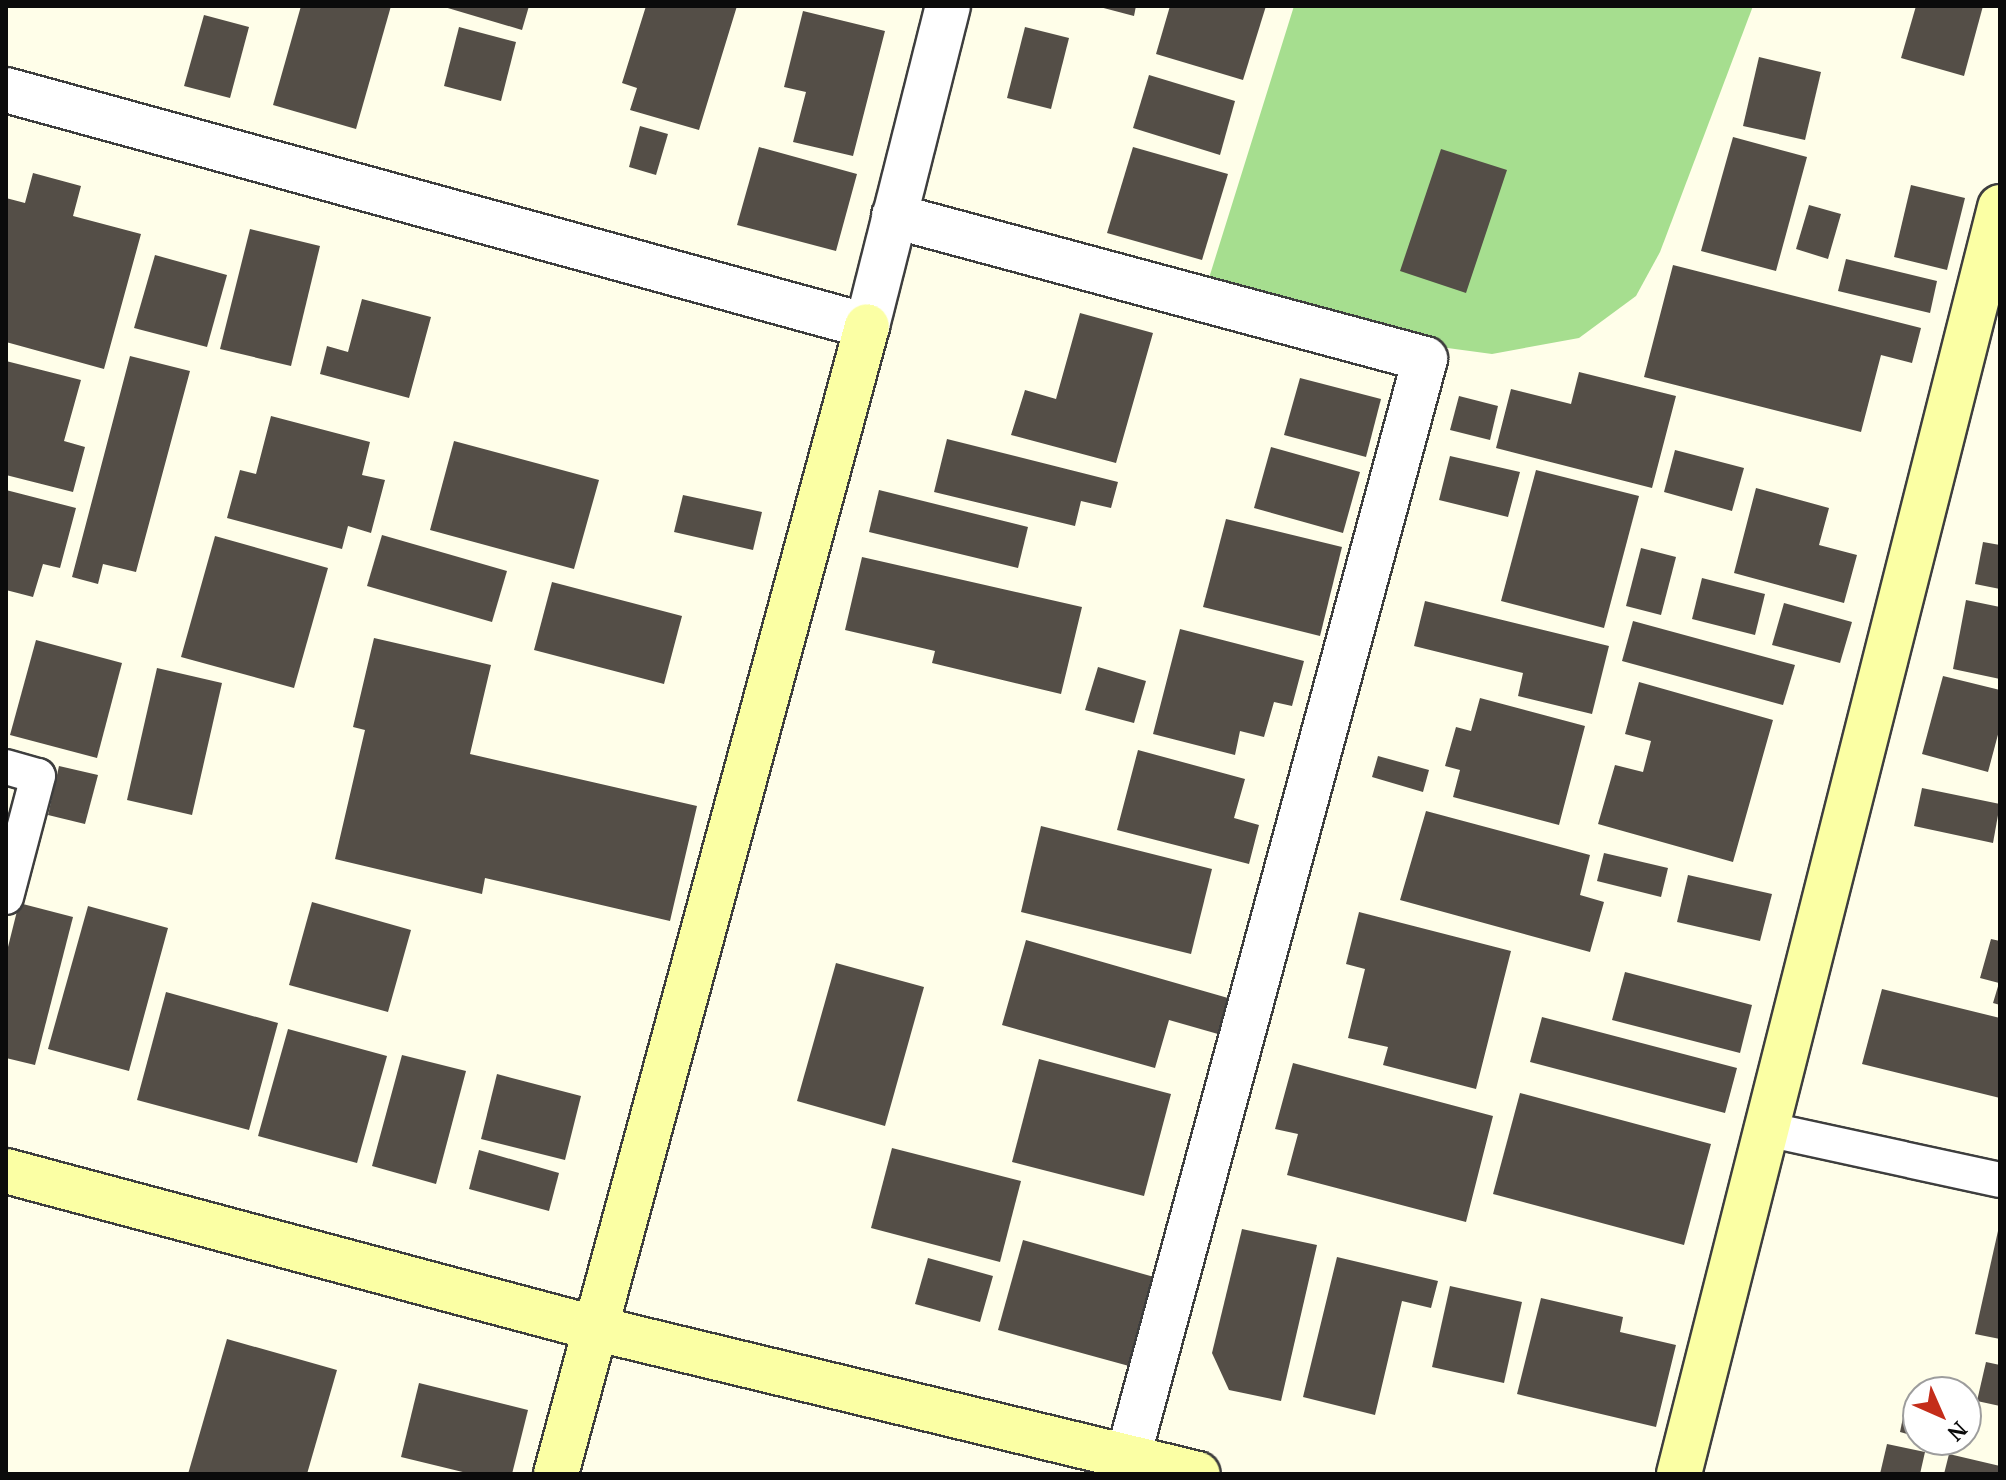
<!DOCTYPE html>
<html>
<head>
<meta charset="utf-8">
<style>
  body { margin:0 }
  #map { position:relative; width:2006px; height:1480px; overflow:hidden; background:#fffee9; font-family:"PT Serif",serif }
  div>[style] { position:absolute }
  .forest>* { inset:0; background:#a6de8f }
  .building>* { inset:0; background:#544e47 }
  .roads { filter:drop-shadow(2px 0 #3e3e3e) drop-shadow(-2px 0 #3e3e3e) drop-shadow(0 2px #3e3e3e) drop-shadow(0 -2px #3e3e3e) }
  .lane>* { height:34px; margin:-17px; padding:0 17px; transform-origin:17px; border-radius:17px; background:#fff }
  .street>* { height:44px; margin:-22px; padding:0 22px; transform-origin:22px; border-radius:22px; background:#fff }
  .secondary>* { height:44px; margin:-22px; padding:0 22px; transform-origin:22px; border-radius:22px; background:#fbffa4 }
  span { translate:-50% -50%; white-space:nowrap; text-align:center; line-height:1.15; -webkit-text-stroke:8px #fff; paint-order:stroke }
  .frame { position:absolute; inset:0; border:8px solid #0b0b0b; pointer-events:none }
  .north { position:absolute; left:1902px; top:1376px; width:80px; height:80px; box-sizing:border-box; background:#fff; border:2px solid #9d9d9d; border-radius:50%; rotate:135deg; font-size:22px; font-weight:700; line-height:32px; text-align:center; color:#0b0b0b }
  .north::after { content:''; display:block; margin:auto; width:28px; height:36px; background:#c42d1a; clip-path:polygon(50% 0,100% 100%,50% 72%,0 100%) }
</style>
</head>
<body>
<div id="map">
  <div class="forest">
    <div style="clip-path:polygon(1294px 6px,1753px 6px,1660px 252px,1636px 296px,1579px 338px,1492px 354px,1403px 342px,1209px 278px)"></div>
  </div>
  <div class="building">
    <div style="clip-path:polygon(301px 6px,391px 6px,356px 129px,273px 105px)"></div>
    <div style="clip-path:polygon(441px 6px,529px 6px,522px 30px)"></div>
    <div style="clip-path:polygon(646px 6px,737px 6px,699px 130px,630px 110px,637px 88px,622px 83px)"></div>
    <div style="clip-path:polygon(1096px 6px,1136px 6px,1134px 16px)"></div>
    <div style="clip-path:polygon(1170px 6px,1266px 6px,1243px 80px,1156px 54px)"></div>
    <div style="clip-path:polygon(1916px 6px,1983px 6px,1964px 76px,1901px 58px)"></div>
    <div style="clip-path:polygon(803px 11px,885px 31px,853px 156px,793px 142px,806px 92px,784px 87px)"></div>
    <div style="clip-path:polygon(204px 15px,249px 27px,230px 98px,184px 86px)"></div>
    <div style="clip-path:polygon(459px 27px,516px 42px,501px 101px,444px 86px)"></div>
    <div style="clip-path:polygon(1025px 27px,1069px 38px,1051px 109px,1007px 98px)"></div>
    <div style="clip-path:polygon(1759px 57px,1821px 72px,1805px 140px,1743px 126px)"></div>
    <div style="clip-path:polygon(1149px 75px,1235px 101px,1220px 155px,1133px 128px)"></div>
    <div style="clip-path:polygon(640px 126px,668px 134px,656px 175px,629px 167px)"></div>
    <div style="clip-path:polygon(1733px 137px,1807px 157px,1776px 271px,1701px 251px)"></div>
    <div style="clip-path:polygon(759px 147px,857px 174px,836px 251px,737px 225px)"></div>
    <div style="clip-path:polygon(1133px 147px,1228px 174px,1202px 260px,1107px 233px)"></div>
    <div style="clip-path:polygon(1441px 149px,1507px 170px,1466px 293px,1400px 271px)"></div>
    <div style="clip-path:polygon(33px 173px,81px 186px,73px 216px,141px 234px,104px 369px,6px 342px,6px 198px,25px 203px)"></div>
    <div style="clip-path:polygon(1911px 185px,1965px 198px,1947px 270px,1894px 257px)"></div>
    <div style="clip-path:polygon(1809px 205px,1841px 214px,1828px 259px,1796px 249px)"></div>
    <div style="clip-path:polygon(250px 229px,320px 246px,291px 366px,220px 349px)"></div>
    <div style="clip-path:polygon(155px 255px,227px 275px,207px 347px,134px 328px)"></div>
    <div style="clip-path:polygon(1846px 259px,1937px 281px,1930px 313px,1838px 291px)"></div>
    <div style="clip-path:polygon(1673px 265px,1921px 328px,1912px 363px,1881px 355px,1861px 432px,1644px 377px)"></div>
    <div style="clip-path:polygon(362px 299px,431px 317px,409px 398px,320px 374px,327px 346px,348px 352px)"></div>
    <div style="clip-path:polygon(1080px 313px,1153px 333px,1116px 463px,1011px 435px,1025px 390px,1056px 399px)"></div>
    <div style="clip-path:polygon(130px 356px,190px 371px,136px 572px,103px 564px,98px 584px,72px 577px)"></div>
    <div style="clip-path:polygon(6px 361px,81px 380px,64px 441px,85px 447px,73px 492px,6px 475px)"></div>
    <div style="clip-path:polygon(1579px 372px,1676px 396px,1652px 488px,1496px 448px,1511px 389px,1571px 404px)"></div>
    <div style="clip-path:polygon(1300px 378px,1381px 399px,1366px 457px,1284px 435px)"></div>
    <div style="clip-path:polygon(1459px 396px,1498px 406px,1490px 440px,1450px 430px)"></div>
    <div style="clip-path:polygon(271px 416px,370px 442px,362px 475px,385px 480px,371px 533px,348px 526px,342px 549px,227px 518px,240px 470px,256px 474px)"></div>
    <div style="clip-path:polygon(947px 439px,1118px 482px,1111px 508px,1081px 501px,1075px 526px,934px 492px)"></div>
    <div style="clip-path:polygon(454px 441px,599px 480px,574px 569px,430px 530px)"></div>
    <div style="clip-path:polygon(1271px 447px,1360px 472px,1343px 533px,1254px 508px)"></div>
    <div style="clip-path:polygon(1675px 450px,1744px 468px,1732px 511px,1664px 492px)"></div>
    <div style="clip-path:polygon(1450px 456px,1520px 472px,1508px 517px,1439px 500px)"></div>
    <div style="clip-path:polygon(1536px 470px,1639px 496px,1604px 628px,1501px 601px)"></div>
    <div style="clip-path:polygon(1756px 488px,1829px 508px,1819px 545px,1857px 555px,1844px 603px,1734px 573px)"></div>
    <div style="clip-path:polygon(6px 490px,76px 508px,60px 568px,43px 564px,33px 597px,6px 590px)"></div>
    <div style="clip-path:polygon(879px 490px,1028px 527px,1018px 568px,869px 532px)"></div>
    <div style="clip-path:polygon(683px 495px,762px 512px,753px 550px,674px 532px)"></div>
    <div style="clip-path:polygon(1226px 519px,1342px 547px,1320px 636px,1203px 607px)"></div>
    <div style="clip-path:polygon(382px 535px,507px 571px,492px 622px,367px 586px)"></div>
    <div style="clip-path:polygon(215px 536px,328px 568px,294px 688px,181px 657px)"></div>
    <div style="clip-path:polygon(1983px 542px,2000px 545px,2000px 589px,1975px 584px)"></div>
    <div style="clip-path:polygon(1641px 548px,1676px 557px,1661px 615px,1626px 606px)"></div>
    <div style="clip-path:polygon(862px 557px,1082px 607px,1061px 694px,932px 663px,935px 651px,845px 630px)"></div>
    <div style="clip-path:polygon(1702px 578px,1765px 594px,1755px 635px,1692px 619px)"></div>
    <div style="clip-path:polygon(552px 582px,682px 616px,664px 684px,534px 650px)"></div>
    <div style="clip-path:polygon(1966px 600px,2000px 607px,2000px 679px,1953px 669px)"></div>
    <div style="clip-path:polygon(1425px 601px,1609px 646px,1592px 714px,1518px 696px,1523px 673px,1414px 646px)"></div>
    <div style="clip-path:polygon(1784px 603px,1852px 622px,1840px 663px,1772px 645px)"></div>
    <div style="clip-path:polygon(1633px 621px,1795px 665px,1783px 705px,1622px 661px)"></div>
    <div style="clip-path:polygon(1180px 629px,1304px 661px,1292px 706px,1274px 702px,1264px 737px,1240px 731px,1235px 755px,1153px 734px)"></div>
    <div style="clip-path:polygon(374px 638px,491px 665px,470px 754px,697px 806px,670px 921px,485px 878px,482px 894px,335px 859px,365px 730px,353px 727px)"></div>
    <div style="clip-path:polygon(36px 640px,122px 663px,97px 758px,10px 735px)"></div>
    <div style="clip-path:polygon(1098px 667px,1146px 681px,1134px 723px,1085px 710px)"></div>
    <div style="clip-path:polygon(157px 668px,222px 683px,192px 815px,127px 800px)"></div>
    <div style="clip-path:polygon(1943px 676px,2000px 690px,2000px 727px,1988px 772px,1922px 754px)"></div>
    <div style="clip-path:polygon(1639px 682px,1773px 720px,1733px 862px,1598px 824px,1615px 765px,1643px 772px,1651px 741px,1625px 734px)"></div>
    <div style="clip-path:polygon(1480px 698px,1585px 726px,1559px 825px,1453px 797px,1460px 770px,1445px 766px,1456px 727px,1471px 731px)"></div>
    <div style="clip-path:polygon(1138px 750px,1245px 779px,1234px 818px,1259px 825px,1249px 864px,1117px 830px)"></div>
    <div style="clip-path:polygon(1378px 756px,1429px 770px,1423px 792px,1372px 777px)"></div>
    <div style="clip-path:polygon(59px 766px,98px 775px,85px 824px,48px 815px)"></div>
    <div style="clip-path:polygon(1922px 788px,2000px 804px,1993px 843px,1914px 826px)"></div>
    <div style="clip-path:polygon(1426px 811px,1590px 855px,1580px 895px,1604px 902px,1590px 952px,1400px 900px)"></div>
    <div style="clip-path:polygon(1041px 826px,1212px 869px,1191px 954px,1021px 912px)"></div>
    <div style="clip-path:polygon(1604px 853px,1668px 868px,1661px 897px,1597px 881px)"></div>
    <div style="clip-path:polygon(1688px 875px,1772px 894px,1760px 941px,1677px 922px)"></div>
    <div style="clip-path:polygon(312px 902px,411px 930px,388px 1012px,289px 985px)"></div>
    <div style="clip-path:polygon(19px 903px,73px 917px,35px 1065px,6px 1058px,6px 955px)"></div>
    <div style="clip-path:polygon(88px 906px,168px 928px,129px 1071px,48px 1049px)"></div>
    <div style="clip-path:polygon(1359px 912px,1511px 951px,1476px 1089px,1383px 1065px,1388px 1047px,1348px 1038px,1365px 969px,1346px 964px)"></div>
    <div style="clip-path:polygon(1991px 939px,2000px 941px,2000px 1005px,1993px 1003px,1999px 983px,1980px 978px)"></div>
    <div style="clip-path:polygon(1026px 940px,1228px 998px,1218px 1034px,1169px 1020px,1155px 1068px,1002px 1025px)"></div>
    <div style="clip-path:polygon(836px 963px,924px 987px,885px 1126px,797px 1101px)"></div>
    <div style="clip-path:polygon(1625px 972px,1752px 1005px,1740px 1053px,1612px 1020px)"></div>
    <div style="clip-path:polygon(1882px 989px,2000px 1018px,2000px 1098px,1862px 1064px)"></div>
    <div style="clip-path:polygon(166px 992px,278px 1023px,249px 1130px,137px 1100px)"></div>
    <div style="clip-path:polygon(1542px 1017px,1737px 1068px,1725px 1113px,1530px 1062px)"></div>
    <div style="clip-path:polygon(288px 1029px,387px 1056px,357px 1163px,258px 1136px)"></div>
    <div style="clip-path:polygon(402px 1055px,466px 1071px,436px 1184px,372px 1166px)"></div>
    <div style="clip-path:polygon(1039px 1059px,1171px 1094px,1144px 1196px,1012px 1162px)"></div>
    <div style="clip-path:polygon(1293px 1063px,1493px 1116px,1466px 1222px,1287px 1175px,1298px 1134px,1275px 1129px)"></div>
    <div style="clip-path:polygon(497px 1074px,581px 1096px,565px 1160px,481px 1139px)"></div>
    <div style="clip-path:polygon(1520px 1093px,1711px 1144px,1684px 1245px,1493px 1194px)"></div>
    <div style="clip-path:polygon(892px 1148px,1021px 1181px,1000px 1262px,871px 1228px)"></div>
    <div style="clip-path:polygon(479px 1150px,559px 1173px,549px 1211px,469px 1189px)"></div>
    <div style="clip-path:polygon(2000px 1222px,2000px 1339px,1975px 1334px)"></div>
    <div style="clip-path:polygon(1242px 1229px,1317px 1245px,1281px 1401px,1229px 1390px,1212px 1353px)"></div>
    <div style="clip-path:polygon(1023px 1240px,1154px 1277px,1129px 1366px,998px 1330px)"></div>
    <div style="clip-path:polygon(1337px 1257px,1438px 1281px,1431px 1308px,1402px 1301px,1375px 1415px,1303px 1397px)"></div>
    <div style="clip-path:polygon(928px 1258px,993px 1276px,980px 1322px,915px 1304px)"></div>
    <div style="clip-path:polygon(1450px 1286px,1522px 1302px,1504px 1383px,1432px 1367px)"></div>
    <div style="clip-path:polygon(1541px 1298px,1623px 1317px,1620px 1332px,1676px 1345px,1656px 1427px,1517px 1394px)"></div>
    <div style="clip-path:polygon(227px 1339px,337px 1370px,307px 1474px,188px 1474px)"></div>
    <div style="clip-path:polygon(1986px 1362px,2000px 1365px,2000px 1406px,1977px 1401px)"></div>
    <div style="clip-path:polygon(419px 1383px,528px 1410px,512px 1474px,471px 1474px,401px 1457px)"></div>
    <div style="clip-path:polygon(1906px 1403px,1918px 1406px,1918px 1437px,1900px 1432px)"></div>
    <div style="clip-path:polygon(1887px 1444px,1925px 1452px,1920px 1474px,1880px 1474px)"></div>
    <div style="clip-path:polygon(1949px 1454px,2000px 1466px,2000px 1474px,1944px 1474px)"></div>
  </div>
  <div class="roads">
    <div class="lane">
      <div style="left:6px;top:767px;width:33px;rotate:16deg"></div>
      <div style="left:38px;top:776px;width:125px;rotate:104.8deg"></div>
      <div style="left:1766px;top:1129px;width:239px;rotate:12.3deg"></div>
    </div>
    <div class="street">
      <div style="left:6px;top:90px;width:893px;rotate:15.33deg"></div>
      <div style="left:867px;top:326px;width:330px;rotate:-75.8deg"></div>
      <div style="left:894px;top:216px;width:550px;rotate:15.07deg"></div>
      <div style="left:1425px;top:359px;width:1137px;rotate:105.14deg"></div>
    </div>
    <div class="secondary">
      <div style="left:6px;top:1171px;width:609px;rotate:14.95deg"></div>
      <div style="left:594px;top:1328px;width:621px;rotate:13.59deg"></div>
      <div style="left:556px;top:1474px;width:1189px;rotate:-74.84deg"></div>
      <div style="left:1679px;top:1474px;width:1307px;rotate:-75.78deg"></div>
    </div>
  </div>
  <div class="frame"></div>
  <div class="north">N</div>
</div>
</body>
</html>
